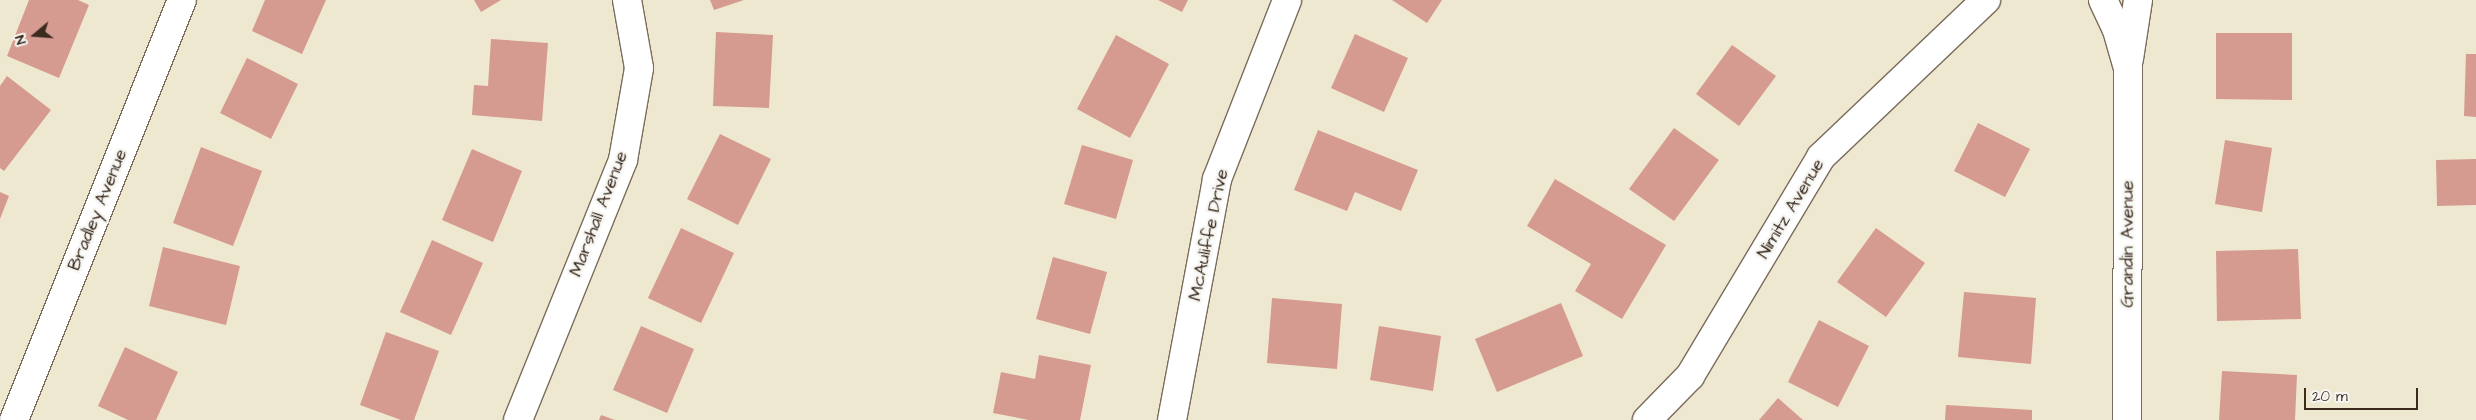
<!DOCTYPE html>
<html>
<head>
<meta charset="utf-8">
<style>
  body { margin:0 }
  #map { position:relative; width:2476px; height:420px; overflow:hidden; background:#efe8d0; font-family:"Architects Daughter",sans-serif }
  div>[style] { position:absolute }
  .building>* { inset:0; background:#d59a90 }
  .roads { filter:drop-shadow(1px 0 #7a6c5c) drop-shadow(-1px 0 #7a6c5c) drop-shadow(0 1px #7a6c5c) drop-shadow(0 -1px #7a6c5c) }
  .minor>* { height:28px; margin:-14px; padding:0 14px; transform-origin:14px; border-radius:14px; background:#fff }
  .tertiary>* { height:28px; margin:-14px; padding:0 14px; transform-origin:14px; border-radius:14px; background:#fff }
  span { translate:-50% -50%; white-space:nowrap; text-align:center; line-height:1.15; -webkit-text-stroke:5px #f6f6f2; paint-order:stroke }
  .street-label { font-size:18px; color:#3b2a1e }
  .north { position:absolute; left:10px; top:10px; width:50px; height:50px; -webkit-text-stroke:4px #f6f6f2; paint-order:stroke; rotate:252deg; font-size:14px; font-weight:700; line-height:20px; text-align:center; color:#3b2a1e }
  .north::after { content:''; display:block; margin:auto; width:18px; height:22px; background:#3b2a1e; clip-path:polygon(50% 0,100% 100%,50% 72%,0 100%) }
  .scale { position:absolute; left:2304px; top:388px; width:114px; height:22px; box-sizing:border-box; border:2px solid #3b2a1e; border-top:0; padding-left:6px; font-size:15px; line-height:18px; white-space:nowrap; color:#3b2a1e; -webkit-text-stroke:4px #f6f6f2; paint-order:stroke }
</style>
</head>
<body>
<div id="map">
  <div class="building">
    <div style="clip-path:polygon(29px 0,78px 0,89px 5px,59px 78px,7px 56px)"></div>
    <div style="clip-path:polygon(265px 0,326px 0,302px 54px,252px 31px)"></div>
    <div style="clip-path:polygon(474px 0,501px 0,481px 12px)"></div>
    <div style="clip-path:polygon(710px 0,744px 0,714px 10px)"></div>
    <div style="clip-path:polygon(1158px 0,1188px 0,1182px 12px)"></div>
    <div style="clip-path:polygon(1392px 0,1442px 0,1427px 23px)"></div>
    <div style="clip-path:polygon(716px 32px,773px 35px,769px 108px,713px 106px)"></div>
    <div style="clip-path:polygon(2216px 33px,2292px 33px,2292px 100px,2216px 99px)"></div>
    <div style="clip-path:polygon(1355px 34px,1408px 58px,1384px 112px,1331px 88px)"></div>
    <div style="clip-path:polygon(1116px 35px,1169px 64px,1130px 138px,1077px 109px)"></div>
    <div style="clip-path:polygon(491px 39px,548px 43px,542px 121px,472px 115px,474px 85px,488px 86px)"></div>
    <div style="clip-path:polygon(1732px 45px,1776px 76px,1739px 126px,1696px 94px)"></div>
    <div style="clip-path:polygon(2466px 54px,2476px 54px,2476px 117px,2464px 116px)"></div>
    <div style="clip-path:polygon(247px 58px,298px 84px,271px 139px,220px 113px)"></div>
    <div style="clip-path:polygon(7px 76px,51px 110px,4px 171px,0 168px,0 86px)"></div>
    <div style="clip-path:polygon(1978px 123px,2030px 149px,2005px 197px,1954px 171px)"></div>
    <div style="clip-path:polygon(1674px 128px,1719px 160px,1674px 221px,1629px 189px)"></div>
    <div style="clip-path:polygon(1318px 130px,1418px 170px,1401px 211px,1355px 192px,1347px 211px,1294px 190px)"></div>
    <div style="clip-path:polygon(720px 134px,771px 159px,738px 225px,687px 199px)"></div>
    <div style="clip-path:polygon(2225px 140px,2272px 148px,2262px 212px,2215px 204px)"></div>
    <div style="clip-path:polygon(1082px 145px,1133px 160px,1116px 219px,1064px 204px)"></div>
    <div style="clip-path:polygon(201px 147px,262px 171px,233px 246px,173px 223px)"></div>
    <div style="clip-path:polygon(472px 149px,522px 171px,493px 242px,442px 220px)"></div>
    <div style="clip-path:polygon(2476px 159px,2476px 205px,2437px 206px,2436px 160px)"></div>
    <div style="clip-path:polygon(1555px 179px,1666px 245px,1622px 319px,1575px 291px,1591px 264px,1527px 226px)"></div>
    <div style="clip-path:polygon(0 192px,9px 196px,0 219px)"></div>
    <div style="clip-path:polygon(681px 228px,734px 253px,701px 323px,648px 298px)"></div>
    <div style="clip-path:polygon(1876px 228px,1925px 263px,1886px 317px,1837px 282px)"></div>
    <div style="clip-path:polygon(432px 240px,483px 263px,451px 335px,400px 312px)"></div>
    <div style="clip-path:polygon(163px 247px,240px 266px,226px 325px,149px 306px)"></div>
    <div style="clip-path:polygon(2298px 249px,2301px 319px,2217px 321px,2216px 251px)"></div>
    <div style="clip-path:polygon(1053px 257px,1107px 272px,1090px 334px,1036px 319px)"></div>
    <div style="clip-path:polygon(1964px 292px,2036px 298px,2031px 364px,1958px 357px)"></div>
    <div style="clip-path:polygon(1272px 298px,1342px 304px,1337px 369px,1267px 363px)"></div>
    <div style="clip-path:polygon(1561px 303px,1583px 356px,1497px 392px,1475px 339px)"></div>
    <div style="clip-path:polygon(1819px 320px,1869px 346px,1838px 407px,1788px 382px)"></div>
    <div style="clip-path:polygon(641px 326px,694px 349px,667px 413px,613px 390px)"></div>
    <div style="clip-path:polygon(1379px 326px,1441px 336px,1433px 391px,1370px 380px)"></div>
    <div style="clip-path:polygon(386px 332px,439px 351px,414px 420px,401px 420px,360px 405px)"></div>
    <div style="clip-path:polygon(125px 347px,178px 372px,156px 420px,128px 420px,98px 406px)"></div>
    <div style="clip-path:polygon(1039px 355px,1091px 365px,1080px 420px,1029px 420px,993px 413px,1001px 372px,1035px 379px)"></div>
    <div style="clip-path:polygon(2222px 371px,2297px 375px,2295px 420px,2219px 420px)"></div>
    <div style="clip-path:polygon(1778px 398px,1803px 420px,1759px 420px)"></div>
    <div style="clip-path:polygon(1946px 405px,2032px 410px,2032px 420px,1945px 420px)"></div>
    <div style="clip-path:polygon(601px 415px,615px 420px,599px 420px)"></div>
  </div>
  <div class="roads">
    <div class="minor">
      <div style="left:14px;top:420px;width:452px;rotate:-68.2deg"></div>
      <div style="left:518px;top:420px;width:280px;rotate:-68deg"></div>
      <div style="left:623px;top:160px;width:93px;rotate:-80.1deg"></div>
      <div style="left:639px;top:68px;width:69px;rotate:-100deg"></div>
      <div style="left:1172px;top:420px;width:245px;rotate:-79.4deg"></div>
      <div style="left:1217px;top:179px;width:192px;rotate:-68.6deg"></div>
      <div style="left:1647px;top:420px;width:62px;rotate:-45.7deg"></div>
      <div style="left:1690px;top:376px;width:255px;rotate:-59.1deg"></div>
      <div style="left:1821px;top:157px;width:228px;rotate:-43.6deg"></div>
      <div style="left:2127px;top:420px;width:352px;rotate:-89.8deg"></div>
    </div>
    <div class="tertiary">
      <div style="left:2103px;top:0;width:33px;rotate:65deg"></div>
      <div style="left:2117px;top:30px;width:40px;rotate:74deg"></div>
      <div style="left:2129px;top:59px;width:60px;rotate:-81.3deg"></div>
    </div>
  </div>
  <div class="street-label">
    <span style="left:1791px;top:209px;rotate:-59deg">Nimitz Avenue</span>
    <span style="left:98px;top:210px;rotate:-68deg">Bradley Avenue</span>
    <span style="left:599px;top:214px;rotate:-69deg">Marshall Avenue</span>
    <span style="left:1209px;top:235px;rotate:-78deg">McAuliffe Drive</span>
    <span style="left:2128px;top:244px;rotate:-90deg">Grandin Avenue</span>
  </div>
  <div class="north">N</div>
  <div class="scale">20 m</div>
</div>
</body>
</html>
